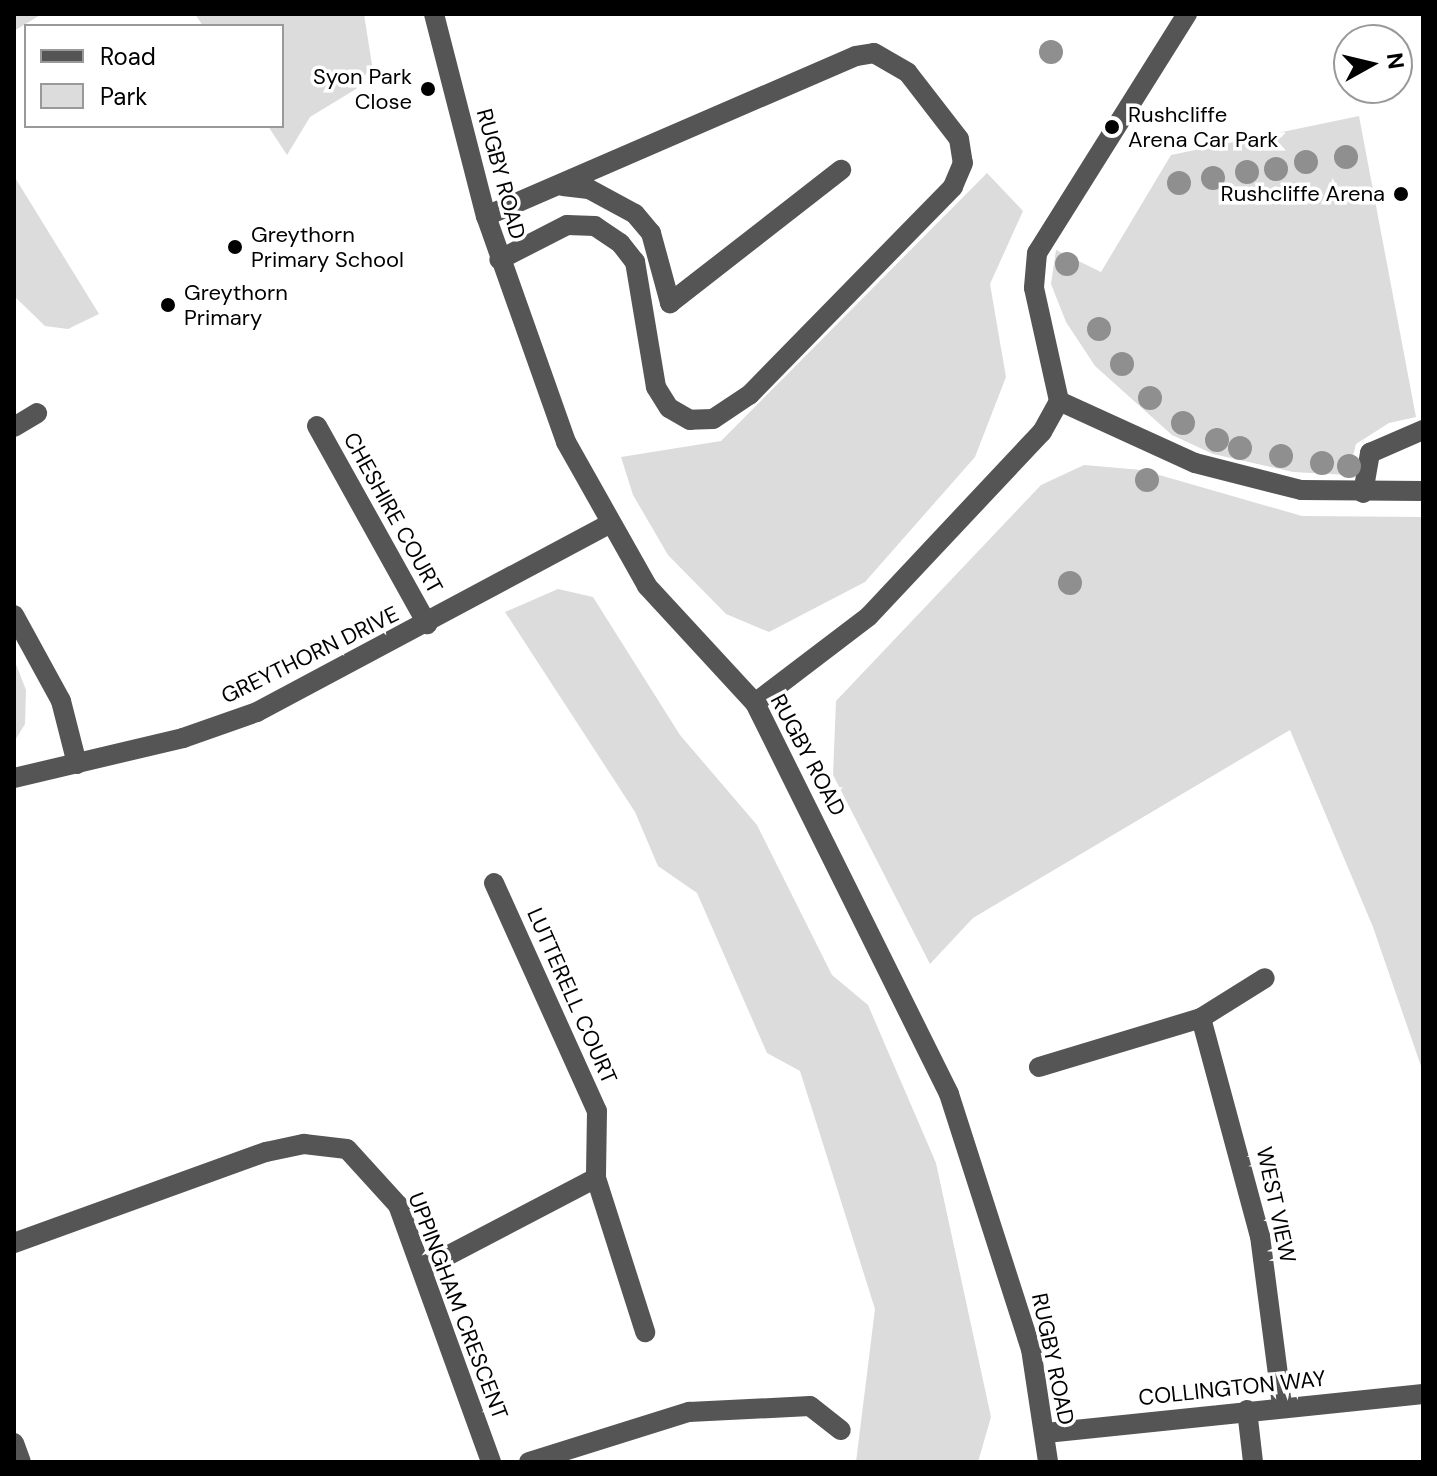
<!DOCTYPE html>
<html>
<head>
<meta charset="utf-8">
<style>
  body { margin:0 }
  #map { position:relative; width:1437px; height:1476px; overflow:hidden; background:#fff; font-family:"DM Sans",sans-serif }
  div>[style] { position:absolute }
  .green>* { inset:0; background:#dcdcdc }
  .minor>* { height:20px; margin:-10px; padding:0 10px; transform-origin:10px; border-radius:10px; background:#555 }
  .trees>* { width:24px; height:24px; margin:-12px; border-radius:50%; background:#8f8f8f }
  .dots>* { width:22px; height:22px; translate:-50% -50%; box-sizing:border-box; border:4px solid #fff; border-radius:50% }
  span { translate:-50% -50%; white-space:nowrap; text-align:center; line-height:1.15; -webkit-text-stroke:7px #fff; paint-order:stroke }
  .poi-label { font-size:22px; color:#000 }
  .right { translate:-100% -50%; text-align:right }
  .left { translate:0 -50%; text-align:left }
  .street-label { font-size:22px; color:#000 }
  .frame { position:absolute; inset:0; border:16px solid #000; pointer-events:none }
  .legend { position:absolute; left:24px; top:24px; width:260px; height:104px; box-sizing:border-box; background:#fff; border:2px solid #999; margin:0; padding:10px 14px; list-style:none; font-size:24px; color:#000 }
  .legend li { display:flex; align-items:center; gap:16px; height:40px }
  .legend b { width:40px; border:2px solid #999 }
  .north { position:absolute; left:1333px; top:24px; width:80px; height:80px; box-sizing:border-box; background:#fff; border:2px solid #999; border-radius:50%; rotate:82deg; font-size:22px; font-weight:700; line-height:32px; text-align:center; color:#000 }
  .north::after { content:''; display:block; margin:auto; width:28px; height:36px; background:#000; clip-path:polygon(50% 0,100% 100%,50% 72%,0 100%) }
</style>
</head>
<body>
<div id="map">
  <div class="green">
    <div style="clip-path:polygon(14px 14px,42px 14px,14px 31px)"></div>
    <div style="clip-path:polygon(195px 14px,364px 14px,372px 65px,356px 89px,310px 117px,287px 155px,268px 126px,282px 126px,282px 26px,203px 26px)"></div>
    <div style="clip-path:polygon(1359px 116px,1416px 417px,1389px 423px,1356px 444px,1348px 475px,1293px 472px,1213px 454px,1172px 435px,1095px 366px,1066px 322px,1051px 284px,1056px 250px,1101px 272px,1171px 155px)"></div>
    <div style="clip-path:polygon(987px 173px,1023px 211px,990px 284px,1006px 377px,975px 457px,865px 582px,769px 632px,726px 614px,668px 555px,633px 495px,621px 457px,721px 441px)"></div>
    <div style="clip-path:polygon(14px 176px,99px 314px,68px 329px,45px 326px,14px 296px)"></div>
    <div style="clip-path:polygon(1084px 465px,1142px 470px,1302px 516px,1423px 517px,1423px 1072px,1373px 927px,1290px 730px,973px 918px,930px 964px,833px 775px,836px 701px,1041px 485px)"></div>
    <div style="clip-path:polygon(558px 589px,593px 597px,680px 735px,757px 825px,832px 975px,868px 1005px,936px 1163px,991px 1417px,978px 1462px,856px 1462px,875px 1309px,800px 1071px,767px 1053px,697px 893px,658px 866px,635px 812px,505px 612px)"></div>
    <div style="clip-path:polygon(14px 659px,26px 690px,25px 724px,14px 742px)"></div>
  </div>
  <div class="minor">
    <div style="left:434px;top:14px;width:209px;rotate:75.6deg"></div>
    <div style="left:486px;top:216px;width:240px;rotate:70.5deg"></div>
    <div style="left:566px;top:442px;width:165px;rotate:60.6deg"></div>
    <div style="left:647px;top:586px;width:159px;rotate:47.3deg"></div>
    <div style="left:755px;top:703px;width:436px;rotate:63.6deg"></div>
    <div style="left:949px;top:1094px;width:268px;rotate:72.2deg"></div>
    <div style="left:1031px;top:1349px;width:114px;rotate:81.4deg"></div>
    <div style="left:1187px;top:14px;width:282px;rotate:122.1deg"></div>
    <div style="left:1037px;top:253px;width:35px;rotate:95deg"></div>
    <div style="left:1034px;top:288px;width:116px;rotate:77.5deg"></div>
    <div style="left:1059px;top:401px;width:149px;rotate:24.5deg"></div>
    <div style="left:1195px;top:463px;width:109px;rotate:14.3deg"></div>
    <div style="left:1301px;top:490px;width:122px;rotate:0.5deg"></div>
    <div style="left:563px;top:186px;width:26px;rotate:7deg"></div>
    <div style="left:589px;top:189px;width:52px;rotate:28.5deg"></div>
    <div style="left:635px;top:214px;width:25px;rotate:50deg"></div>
    <div style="left:651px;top:233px;width:73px;rotate:74.8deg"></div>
    <div style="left:670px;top:303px;width:217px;rotate:-37.9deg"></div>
    <div style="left:486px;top:216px;width:403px;rotate:-23.4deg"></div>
    <div style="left:856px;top:56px;width:18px;rotate:-9deg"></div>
    <div style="left:874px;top:53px;width:39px;rotate:30deg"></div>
    <div style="left:908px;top:73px;width:83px;rotate:52.3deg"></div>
    <div style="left:959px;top:139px;width:24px;rotate:81deg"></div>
    <div style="left:963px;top:163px;width:26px;rotate:113deg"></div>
    <div style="left:953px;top:187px;width:291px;rotate:134.4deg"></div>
    <div style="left:749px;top:395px;width:43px;rotate:146.3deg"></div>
    <div style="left:713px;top:419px;width:23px;rotate:178deg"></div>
    <div style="left:690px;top:420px;width:24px;rotate:-150deg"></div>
    <div style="left:669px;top:408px;width:25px;rotate:-122deg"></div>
    <div style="left:656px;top:387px;width:127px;rotate:-99.5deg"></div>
    <div style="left:635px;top:262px;width:24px;rotate:-128deg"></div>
    <div style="left:620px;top:243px;width:30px;rotate:-146deg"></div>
    <div style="left:595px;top:226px;width:28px;rotate:-178deg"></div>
    <div style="left:567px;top:225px;width:76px;rotate:152.8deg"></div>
    <div style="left:317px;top:426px;width:227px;rotate:60.9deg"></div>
    <div style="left:14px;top:427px;width:27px;rotate:-31deg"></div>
    <div style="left:1363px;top:493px;width:41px;rotate:-80.1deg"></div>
    <div style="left:1370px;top:453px;width:58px;rotate:-23.5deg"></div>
    <div style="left:14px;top:615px;width:98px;rotate:61.3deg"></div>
    <div style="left:61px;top:701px;width:65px;rotate:75.7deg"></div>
    <div style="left:755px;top:703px;width:143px;rotate:-37.3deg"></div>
    <div style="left:869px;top:616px;width:253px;rotate:-46.8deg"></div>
    <div style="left:1042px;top:432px;width:35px;rotate:-61deg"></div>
    <div style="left:14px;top:778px;width:174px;rotate:-13.3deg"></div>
    <div style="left:183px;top:738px;width:78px;rotate:-19.4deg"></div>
    <div style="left:257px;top:712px;width:397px;rotate:-28.1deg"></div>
    <div style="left:494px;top:883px;width:250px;rotate:65.7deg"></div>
    <div style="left:597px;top:1111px;width:67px;rotate:90.9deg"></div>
    <div style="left:1201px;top:1018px;width:75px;rotate:-32deg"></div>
    <div style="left:1039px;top:1067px;width:169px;rotate:-16.8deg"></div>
    <div style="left:1201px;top:1018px;width:226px;rotate:74.9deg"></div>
    <div style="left:1260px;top:1236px;width:171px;rotate:82.6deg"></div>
    <div style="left:14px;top:1243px;width:268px;rotate:-19.9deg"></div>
    <div style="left:266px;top:1152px;width:39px;rotate:-12deg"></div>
    <div style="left:304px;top:1144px;width:43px;rotate:6.6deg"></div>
    <div style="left:347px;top:1149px;width:76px;rotate:47.7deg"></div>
    <div style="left:398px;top:1205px;width:273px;rotate:70.1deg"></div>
    <div style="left:422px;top:1269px;width:196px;rotate:-27.6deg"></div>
    <div style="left:596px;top:1178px;width:162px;rotate:72.3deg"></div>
    <div style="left:1247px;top:1410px;width:52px;rotate:83.4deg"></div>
    <div style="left:1046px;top:1433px;width:379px;rotate:-5.9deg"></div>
    <div style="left:14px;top:1443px;width:20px;rotate:70deg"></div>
    <div style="left:529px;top:1462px;width:168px;rotate:-17.4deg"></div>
    <div style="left:689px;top:1412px;width:121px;rotate:-2.8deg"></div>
    <div style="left:810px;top:1406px;width:39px;rotate:38deg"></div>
  </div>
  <div class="trees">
    <div style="left:1051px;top:52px"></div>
    <div style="left:1346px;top:157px"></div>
    <div style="left:1306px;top:162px"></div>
    <div style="left:1276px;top:169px"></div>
    <div style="left:1247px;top:172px"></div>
    <div style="left:1213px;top:178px"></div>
    <div style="left:1179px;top:183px"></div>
    <div style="left:1067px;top:264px"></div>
    <div style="left:1099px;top:329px"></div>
    <div style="left:1122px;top:364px"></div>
    <div style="left:1150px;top:398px"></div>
    <div style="left:1183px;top:423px"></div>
    <div style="left:1217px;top:440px"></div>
    <div style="left:1240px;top:448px"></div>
    <div style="left:1281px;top:456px"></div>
    <div style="left:1322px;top:463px"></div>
    <div style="left:1349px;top:466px"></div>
    <div style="left:1147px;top:480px"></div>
    <div style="left:1070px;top:583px"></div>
  </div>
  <div class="dots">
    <div style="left:428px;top:89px;background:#000"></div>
    <div style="left:1112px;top:127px;background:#000"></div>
    <div style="left:1401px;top:194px;background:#000"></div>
    <div style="left:235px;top:247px;background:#000"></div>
    <div style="left:168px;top:305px;background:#000"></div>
  </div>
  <div class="poi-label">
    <span class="right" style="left:412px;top:89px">Syon Park<br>Close</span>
    <span class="left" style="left:1128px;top:127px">Rushcliffe<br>Arena Car Park</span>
    <span class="right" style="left:1385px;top:194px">Rushcliffe Arena</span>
    <span class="left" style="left:251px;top:247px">Greythorn<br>Primary School</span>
    <span class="left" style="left:184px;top:305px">Greythorn<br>Primary</span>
  </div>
  <div class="street-label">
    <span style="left:501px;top:174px;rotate:75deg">RUGBY ROAD</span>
    <span style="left:393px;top:513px;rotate:61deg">CHESHIRE COURT</span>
    <span style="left:310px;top:655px;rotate:-26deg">GREYTHORN DRIVE</span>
    <span style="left:808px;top:755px;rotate:62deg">RUGBY ROAD</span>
    <span style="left:572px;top:996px;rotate:66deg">LUTTERELL COURT</span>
    <span style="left:1276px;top:1205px;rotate:78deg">WEST VIEW</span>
    <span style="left:458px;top:1306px;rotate:69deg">UPPINGHAM CRESCENT</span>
    <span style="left:1053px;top:1359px;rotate:78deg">RUGBY ROAD</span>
    <span style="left:1232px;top:1388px;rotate:-6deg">COLLINGTON WAY</span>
  </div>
  <div class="frame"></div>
  <ul class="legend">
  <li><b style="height:10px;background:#555"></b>Road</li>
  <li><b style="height:22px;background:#dcdcdc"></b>Park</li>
  </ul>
  <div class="north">N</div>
</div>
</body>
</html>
